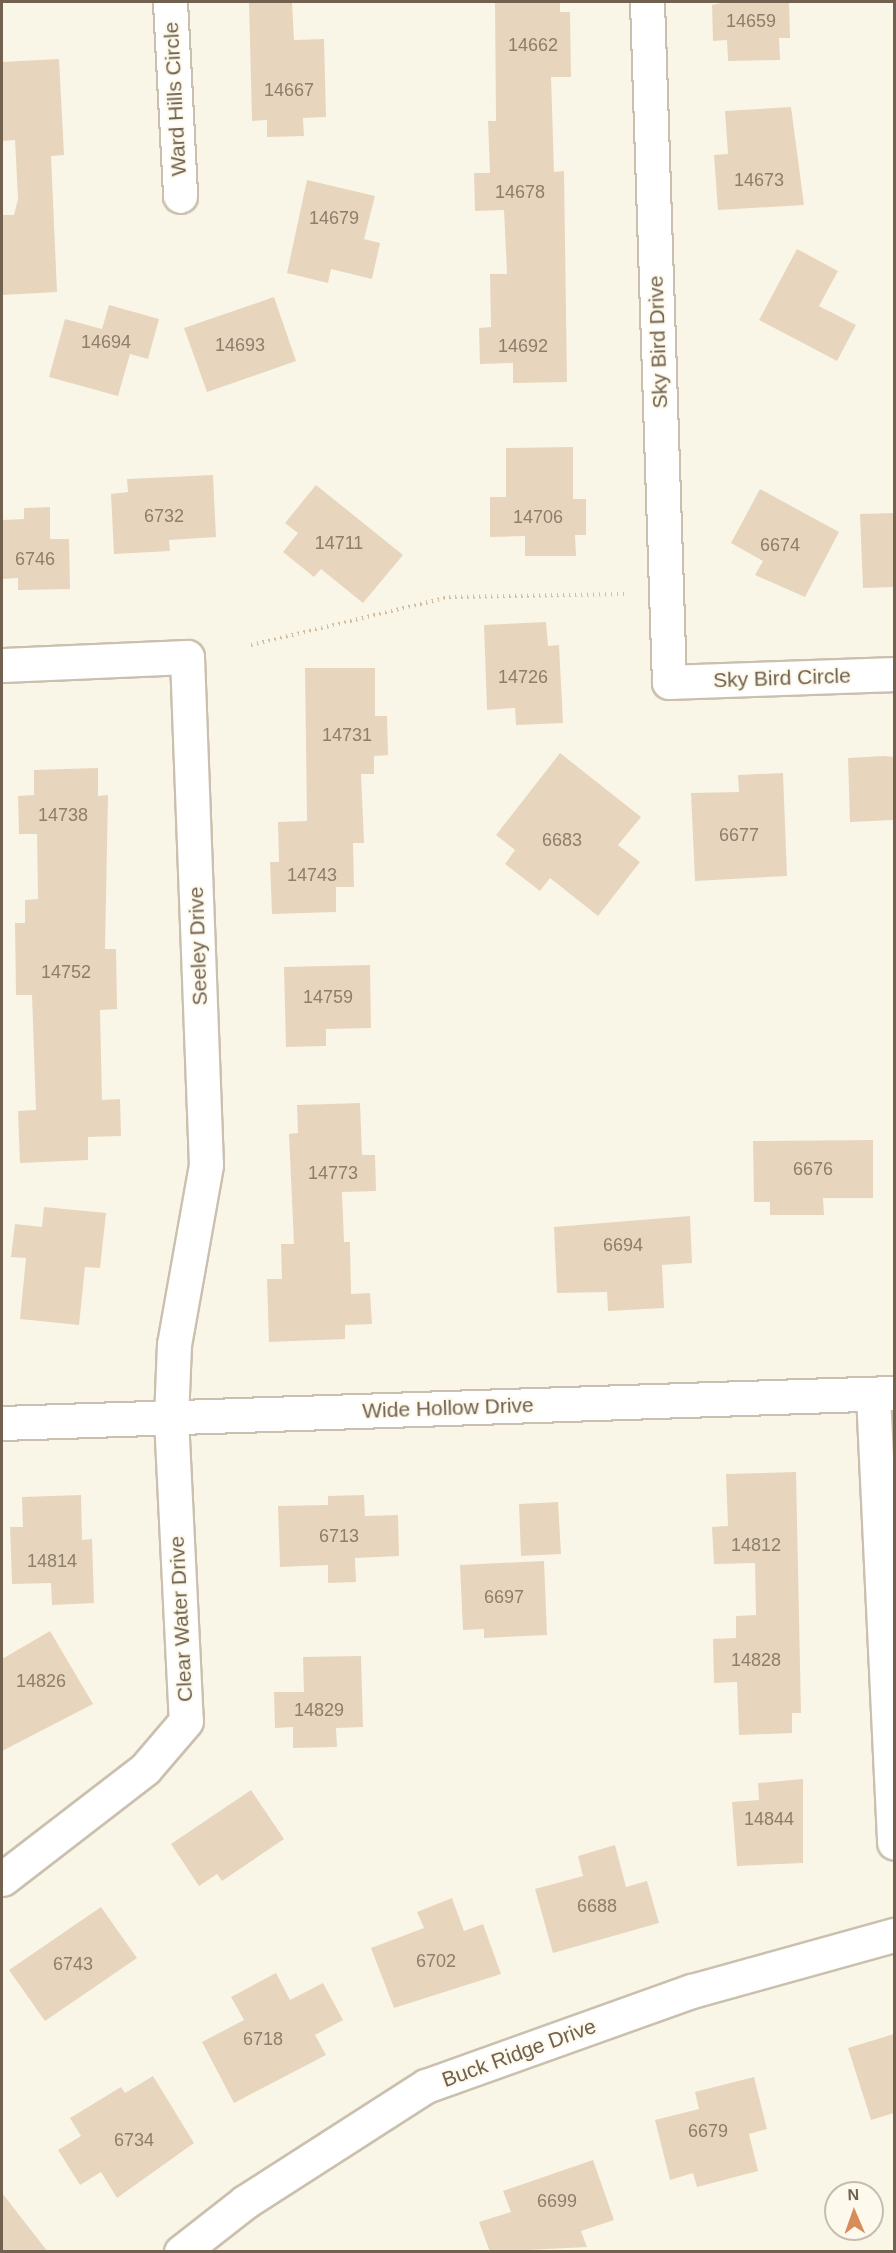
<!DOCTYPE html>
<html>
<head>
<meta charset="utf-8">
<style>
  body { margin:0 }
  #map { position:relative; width:896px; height:2253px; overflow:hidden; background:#faf6e7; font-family:Helvetica,sans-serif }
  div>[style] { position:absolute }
  .building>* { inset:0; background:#e7d6bd }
  .path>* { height:4px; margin-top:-2px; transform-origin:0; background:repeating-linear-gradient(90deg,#d1bea5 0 1.5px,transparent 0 6px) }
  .roads { filter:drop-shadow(2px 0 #cbc0ae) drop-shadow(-2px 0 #cbc0ae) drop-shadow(0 2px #cbc0ae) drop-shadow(0 -2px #cbc0ae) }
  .minor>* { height:33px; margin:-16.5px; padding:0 16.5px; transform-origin:16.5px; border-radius:16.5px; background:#fff }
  span { translate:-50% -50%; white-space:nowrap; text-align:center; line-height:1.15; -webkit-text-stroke:4.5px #fdfaed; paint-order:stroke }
  .number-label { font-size:18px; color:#8e7e6a }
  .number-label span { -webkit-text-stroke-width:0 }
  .street-label { font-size:21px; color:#71614e }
  .frame { position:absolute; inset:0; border:3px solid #71614e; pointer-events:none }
  .north { position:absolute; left:824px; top:2181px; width:60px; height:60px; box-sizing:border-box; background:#fdfaed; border:2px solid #c5bdad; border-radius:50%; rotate:358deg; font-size:16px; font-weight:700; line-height:24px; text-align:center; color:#71614e }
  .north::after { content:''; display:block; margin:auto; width:21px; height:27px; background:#d78d59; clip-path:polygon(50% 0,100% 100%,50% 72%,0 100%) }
</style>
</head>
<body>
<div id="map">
  <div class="building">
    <div style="clip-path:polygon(249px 2px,292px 2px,294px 40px,324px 39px,326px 117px,303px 118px,304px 136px,267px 137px,267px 120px,252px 121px)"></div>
    <div style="clip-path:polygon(495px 2px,560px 2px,560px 12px,570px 12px,571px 77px,551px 77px,554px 172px,564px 171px,567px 382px,513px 383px,513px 363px,480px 364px,479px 328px,491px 327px,490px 274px,507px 274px,504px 210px,475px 211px,474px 173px,490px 173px,488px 121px,496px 121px)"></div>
    <div style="clip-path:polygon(725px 2px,789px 2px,790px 38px,779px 38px,780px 60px,728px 61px,727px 40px,713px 41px,712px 5px)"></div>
    <div style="clip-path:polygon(59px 59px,64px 155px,51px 156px,57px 292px,2px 295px,2px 215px,14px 215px,18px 199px,15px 140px,2px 141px,2px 62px)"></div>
    <div style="clip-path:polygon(791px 107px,804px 205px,718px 210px,714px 155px,728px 154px,725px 111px)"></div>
    <div style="clip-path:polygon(307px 180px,375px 196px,364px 239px,380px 243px,372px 279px,331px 269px,328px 283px,287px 273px)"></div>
    <div style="clip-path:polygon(797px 249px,838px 271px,819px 306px,856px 325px,837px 361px,759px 320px)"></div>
    <div style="clip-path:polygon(274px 297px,296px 361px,207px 392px,184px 328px)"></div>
    <div style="clip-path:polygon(109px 305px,159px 319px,148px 359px,130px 354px,118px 396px,49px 377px,65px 319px,102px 329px)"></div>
    <div style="clip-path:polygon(573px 447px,573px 499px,586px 499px,586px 535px,575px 535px,576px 556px,525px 556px,525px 536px,490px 537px,490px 497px,506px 497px,506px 448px)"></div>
    <div style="clip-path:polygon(213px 475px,216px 537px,169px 540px,170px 551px,114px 554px,111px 494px,128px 492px,127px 479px)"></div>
    <div style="clip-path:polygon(316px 485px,403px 555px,363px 603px,321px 569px,314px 577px,283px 552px,298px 533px,285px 523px)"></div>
    <div style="clip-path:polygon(760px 489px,839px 532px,805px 597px,755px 575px,763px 561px,731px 543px)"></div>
    <div style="clip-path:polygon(50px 507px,50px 539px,69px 539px,70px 589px,18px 590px,18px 578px,2px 579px,2px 520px,24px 519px,24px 508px)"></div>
    <div style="clip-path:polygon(894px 513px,894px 587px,863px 588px,860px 514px)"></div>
    <div style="clip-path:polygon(546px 622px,548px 646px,559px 645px,563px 723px,516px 725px,515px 708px,487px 710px,484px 625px)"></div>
    <div style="clip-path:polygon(305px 668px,375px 668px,375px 716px,387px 716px,388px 755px,374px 756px,374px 774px,361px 774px,364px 843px,353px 843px,354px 887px,336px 887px,336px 912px,272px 914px,270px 862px,279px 862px,278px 822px,307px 821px)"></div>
    <div style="clip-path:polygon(560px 753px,641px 817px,618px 845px,640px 862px,598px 916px,550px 878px,540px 891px,505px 864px,515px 850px,496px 835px)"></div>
    <div style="clip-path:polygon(884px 756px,894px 757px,894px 820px,850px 822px,848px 758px)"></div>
    <div style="clip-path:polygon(98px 768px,98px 796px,108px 795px,105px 949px,116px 949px,117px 1009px,100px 1010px,102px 1100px,120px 1099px,121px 1136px,88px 1137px,88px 1160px,20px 1163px,18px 1111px,36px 1110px,32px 995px,16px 995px,15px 923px,25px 923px,25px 900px,38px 899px,37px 834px,19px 834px,18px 796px,34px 795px,34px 770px)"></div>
    <div style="clip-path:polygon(783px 773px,787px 876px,695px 881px,691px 793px,739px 792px,738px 775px)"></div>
    <div style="clip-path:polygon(370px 965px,371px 1028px,326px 1029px,326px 1046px,286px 1047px,284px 967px)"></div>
    <div style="clip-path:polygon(360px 1103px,362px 1155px,375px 1155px,376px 1191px,342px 1192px,344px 1242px,350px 1242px,351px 1294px,370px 1293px,372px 1324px,345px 1325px,345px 1339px,269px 1342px,267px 1279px,282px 1279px,281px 1244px,294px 1244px,289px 1134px,298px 1133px,297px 1105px)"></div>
    <div style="clip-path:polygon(873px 1140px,873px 1198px,823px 1198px,824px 1215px,770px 1215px,770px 1202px,754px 1202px,753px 1141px)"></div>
    <div style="clip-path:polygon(44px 1207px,106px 1213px,100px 1268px,85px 1267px,79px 1325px,20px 1319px,26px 1258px,11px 1257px,15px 1224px,42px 1227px)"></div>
    <div style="clip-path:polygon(690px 1216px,692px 1263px,662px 1265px,664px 1308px,608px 1311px,607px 1292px,557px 1293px,554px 1227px)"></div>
    <div style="clip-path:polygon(796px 1472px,801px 1713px,792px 1713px,792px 1733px,739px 1735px,737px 1682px,714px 1683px,713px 1639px,736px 1638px,736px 1616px,756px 1615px,755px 1563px,714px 1564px,712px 1527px,728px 1526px,726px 1474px)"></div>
    <div style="clip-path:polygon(81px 1495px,82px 1540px,92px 1539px,94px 1603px,52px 1605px,51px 1583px,12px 1584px,10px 1527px,23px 1527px,22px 1497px)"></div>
    <div style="clip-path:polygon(364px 1495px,365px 1516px,398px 1515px,399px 1556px,355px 1558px,356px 1582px,328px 1583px,328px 1565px,280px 1567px,278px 1506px,328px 1505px,328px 1496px)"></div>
    <div style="clip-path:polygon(558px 1502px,561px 1554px,521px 1556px,519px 1504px)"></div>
    <div style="clip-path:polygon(544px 1561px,547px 1635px,484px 1638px,484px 1629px,463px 1630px,460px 1565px)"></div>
    <div style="clip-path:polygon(50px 1631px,93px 1704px,2px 1751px,2px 1659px)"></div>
    <div style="clip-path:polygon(361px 1656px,363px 1727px,336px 1728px,337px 1747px,293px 1748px,293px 1727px,275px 1728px,274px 1692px,304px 1692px,303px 1657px)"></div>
    <div style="clip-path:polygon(803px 1779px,803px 1863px,737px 1866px,732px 1802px,759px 1800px,758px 1783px)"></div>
    <div style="clip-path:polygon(251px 1790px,284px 1839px,222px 1881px,217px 1874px,199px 1886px,171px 1844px)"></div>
    <div style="clip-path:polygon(615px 1845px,626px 1887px,647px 1881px,659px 1923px,553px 1953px,535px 1889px,583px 1876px,578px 1856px)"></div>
    <div style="clip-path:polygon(452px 1898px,464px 1931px,483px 1924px,501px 1974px,394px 2008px,371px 1948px,424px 1928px,417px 1912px)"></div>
    <div style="clip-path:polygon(101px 1907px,137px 1958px,45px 2021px,9px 1970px)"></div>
    <div style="clip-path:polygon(276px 1973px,290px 2000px,323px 1983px,343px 2020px,315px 2035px,326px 2055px,234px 2103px,202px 2042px,244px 2020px,231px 1997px)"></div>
    <div style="clip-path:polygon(894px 2034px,894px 2113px,871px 2120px,848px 2048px)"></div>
    <div style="clip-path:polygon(153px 2076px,194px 2143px,117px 2198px,101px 2172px,80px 2185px,58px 2150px,81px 2136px,70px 2118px,121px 2087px,125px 2093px)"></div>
    <div style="clip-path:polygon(754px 2077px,767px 2129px,749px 2134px,758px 2171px,697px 2187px,693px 2173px,670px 2180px,655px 2120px,699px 2109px,695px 2092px)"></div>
    <div style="clip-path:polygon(593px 2160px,614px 2220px,581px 2231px,587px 2247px,490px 2252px,479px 2222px,511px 2212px,503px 2191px)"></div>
    <div style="clip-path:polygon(2px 2193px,48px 2252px,2px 2252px)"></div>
  </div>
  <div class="path">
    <div style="left:251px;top:645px;width:204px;rotate:-13.6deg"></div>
    <div style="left:449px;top:597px;width:175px;rotate:-1deg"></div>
  </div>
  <div class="roads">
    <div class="minor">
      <div style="left:170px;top:2px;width:194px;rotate:87deg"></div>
      <div style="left:647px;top:2px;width:680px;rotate:88.15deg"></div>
      <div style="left:669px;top:682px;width:225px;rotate:-2deg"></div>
      <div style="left:2px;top:665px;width:185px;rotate:-2.5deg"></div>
      <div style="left:187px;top:657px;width:508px;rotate:87.86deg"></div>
      <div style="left:206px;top:1165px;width:182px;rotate:100.1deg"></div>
      <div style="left:174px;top:1344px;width:74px;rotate:92.3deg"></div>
      <div style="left:171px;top:1418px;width:303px;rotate:87.2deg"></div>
      <div style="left:186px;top:1721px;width:63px;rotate:130.5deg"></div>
      <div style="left:145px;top:1769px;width:180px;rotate:142.4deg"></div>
      <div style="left:873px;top:1394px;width:449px;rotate:87.3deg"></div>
      <div style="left:2px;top:1423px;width:893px;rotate:-1.93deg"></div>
      <div style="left:181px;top:2252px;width:81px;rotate:-38deg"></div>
      <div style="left:245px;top:2202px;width:215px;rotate:-32.7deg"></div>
      <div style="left:426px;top:2086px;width:282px;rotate:-19.7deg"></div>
      <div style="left:692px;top:1991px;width:210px;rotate:-15.5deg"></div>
    </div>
  </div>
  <div class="number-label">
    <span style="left:751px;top:21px">14659</span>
    <span style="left:533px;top:45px">14662</span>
    <span style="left:289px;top:90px">14667</span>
    <span style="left:759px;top:180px">14673</span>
    <span style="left:520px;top:192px">14678</span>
    <span style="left:334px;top:218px">14679</span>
    <span style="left:106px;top:342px">14694</span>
    <span style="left:240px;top:345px">14693</span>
    <span style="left:523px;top:346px">14692</span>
    <span style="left:164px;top:516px">6732</span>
    <span style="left:538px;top:517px">14706</span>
    <span style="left:339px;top:543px">14711</span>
    <span style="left:780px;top:545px">6674</span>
    <span style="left:35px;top:559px">6746</span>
    <span style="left:523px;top:677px">14726</span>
    <span style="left:347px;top:735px">14731</span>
    <span style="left:63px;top:815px">14738</span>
    <span style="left:739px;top:835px">6677</span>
    <span style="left:562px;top:840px">6683</span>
    <span style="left:312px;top:875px">14743</span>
    <span style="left:66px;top:972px">14752</span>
    <span style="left:328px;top:997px">14759</span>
    <span style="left:813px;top:1169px">6676</span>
    <span style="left:333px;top:1173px">14773</span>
    <span style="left:623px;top:1245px">6694</span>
    <span style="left:339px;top:1536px">6713</span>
    <span style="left:756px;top:1545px">14812</span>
    <span style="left:52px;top:1561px">14814</span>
    <span style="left:504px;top:1597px">6697</span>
    <span style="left:756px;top:1660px">14828</span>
    <span style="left:41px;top:1681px">14826</span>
    <span style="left:319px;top:1710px">14829</span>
    <span style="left:769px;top:1819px">14844</span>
    <span style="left:597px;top:1906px">6688</span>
    <span style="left:436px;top:1961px">6702</span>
    <span style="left:73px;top:1964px">6743</span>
    <span style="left:263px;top:2039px">6718</span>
    <span style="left:708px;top:2131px">6679</span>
    <span style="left:134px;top:2140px">6734</span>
    <span style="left:557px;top:2201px">6699</span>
  </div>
  <div class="street-label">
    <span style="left:175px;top:99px;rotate:-93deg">Ward Hills Circle</span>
    <span style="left:658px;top:342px;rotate:-92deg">Sky Bird Drive</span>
    <span style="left:782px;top:678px;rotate:-2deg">Sky Bird Circle</span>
    <span style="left:198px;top:946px;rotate:-92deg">Seeley Drive</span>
    <span style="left:448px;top:1408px;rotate:-2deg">Wide Hollow Drive</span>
    <span style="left:181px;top:1619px;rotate:-93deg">Clear Water Drive</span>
    <span style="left:519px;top:2053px;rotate:-20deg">Buck Ridge Drive</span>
  </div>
  <div class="frame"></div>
  <div class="north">N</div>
</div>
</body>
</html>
